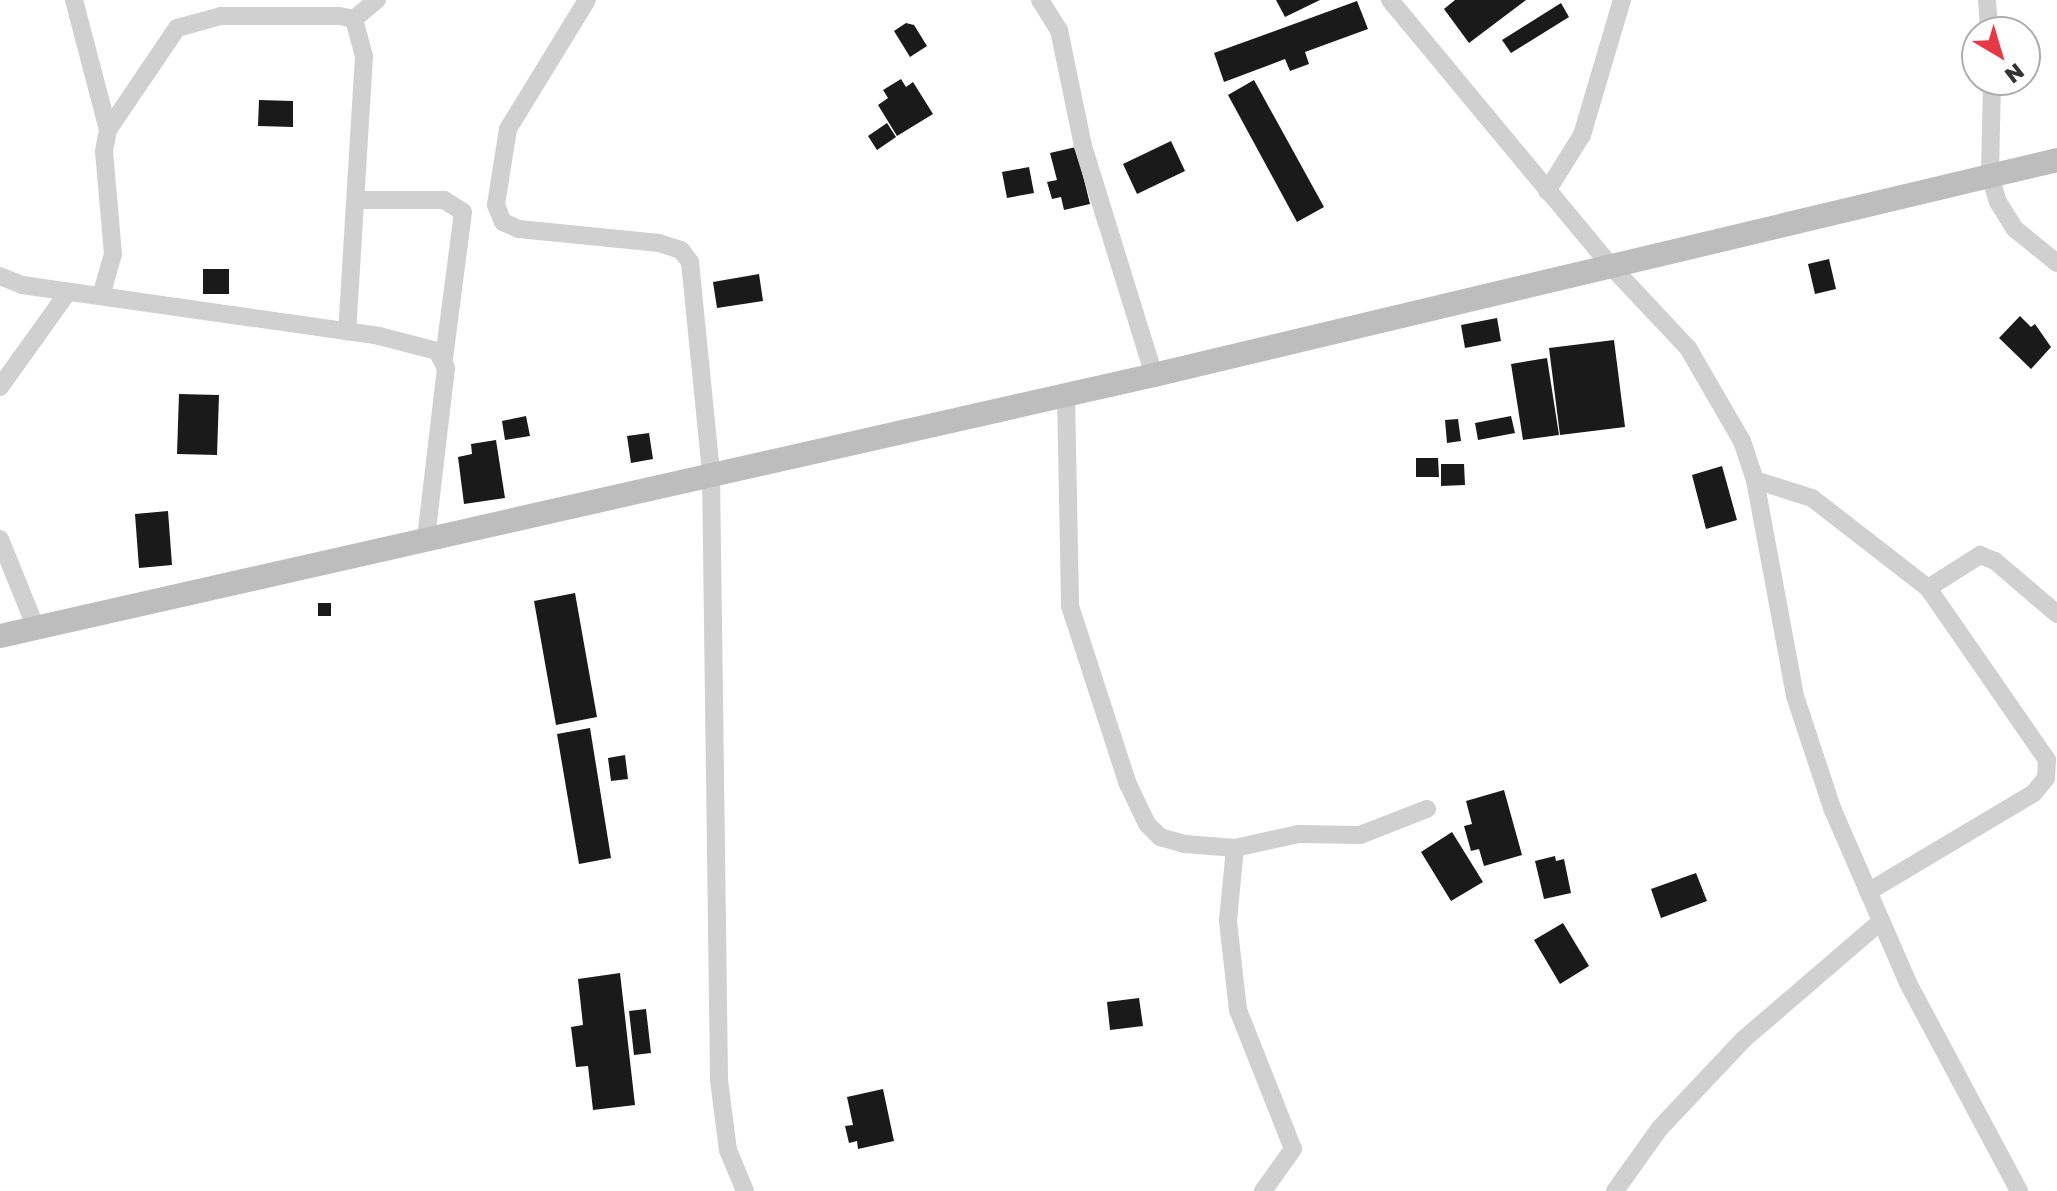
<!DOCTYPE html>
<html>
<head>
<meta charset="utf-8">
<style>
  body { margin:0 }
  #map { position:relative; width:2057px; height:1191px; overflow:hidden; background:#fff; font-family:"Golos Text",sans-serif }
  div>[style] { position:absolute }
  .building>* { inset:0; background:#1a1a1a }
  .minor>* { height:18px; margin:-9px; padding:0 9px; transform-origin:9px; border-radius:9px; background:#d0d0d0 }
  .secondary>* { height:24px; margin:-12px; padding:0 12px; transform-origin:12px; border-radius:12px; background:#bdbdbd }
  span { translate:-50% -50%; white-space:nowrap; text-align:center; line-height:1.15; -webkit-text-stroke:8px #fff; paint-order:stroke }
  .north { position:absolute; left:1961px; top:16px; width:80px; height:80px; box-sizing:border-box; background:#fff; border:2px solid #adadad; border-radius:50%; rotate:142deg; font-size:22px; font-weight:700; line-height:32px; text-align:center; color:#333 }
  .north::after { content:''; display:block; margin:auto; width:28px; height:36px; background:#e63946; clip-path:polygon(50% 0,100% 100%,50% 72%,0 100%) }
</style>
</head>
<body>
<div id="map">
  <div class="building">
    <div style="clip-path:polygon(1276px 0,1320px 0,1285px 17px)"></div>
    <div style="clip-path:polygon(1455px 0,1526px 0,1469px 43px,1444px 9px)"></div>
    <div style="clip-path:polygon(1357px 1px,1368px 29px,1305px 52px,1309px 64px,1290px 71px,1285px 59px,1224px 82px,1214px 53px)"></div>
    <div style="clip-path:polygon(1561px 3px,1569px 17px,1511px 53px,1502px 40px)"></div>
    <div style="clip-path:polygon(906px 23px,914px 25px,927px 46px,910px 57px,894px 31px)"></div>
    <div style="clip-path:polygon(901px 79px,906px 87px,913px 82px,933px 114px,897px 136px,878px 105px,888px 98px,883px 90px)"></div>
    <div style="clip-path:polygon(1254px 80px,1324px 207px,1297px 222px,1228px 95px)"></div>
    <div style="clip-path:polygon(259px 100px,293px 101px,293px 127px,258px 126px)"></div>
    <div style="clip-path:polygon(887px 123px,896px 137px,877px 150px,868px 136px)"></div>
    <div style="clip-path:polygon(1171px 141px,1185px 171px,1137px 194px,1123px 164px)"></div>
    <div style="clip-path:polygon(1076px 147px,1090px 204px,1064px 210px,1061px 197px,1052px 199px,1047px 182px,1057px 180px,1050px 153px)"></div>
    <div style="clip-path:polygon(1029px 167px,1034px 193px,1007px 198px,1002px 172px)"></div>
    <div style="clip-path:polygon(1829px 259px,1836px 289px,1815px 294px,1808px 264px)"></div>
    <div style="clip-path:polygon(203px 269px,229px 269px,229px 294px,203px 294px)"></div>
    <div style="clip-path:polygon(759px 274px,763px 301px,717px 308px,713px 282px)"></div>
    <div style="clip-path:polygon(2020px 316px,2031px 327px,2035px 324px,2051px 347px,2031px 369px,1999px 338px)"></div>
    <div style="clip-path:polygon(1497px 318px,1501px 341px,1465px 348px,1461px 325px)"></div>
    <div style="clip-path:polygon(1614px 340px,1625px 427px,1560px 435px,1549px 348px)"></div>
    <div style="clip-path:polygon(1547px 358px,1559px 435px,1523px 440px,1511px 364px)"></div>
    <div style="clip-path:polygon(179px 394px,219px 395px,217px 455px,177px 454px)"></div>
    <div style="clip-path:polygon(526px 416px,530px 436px,505px 440px,502px 421px)"></div>
    <div style="clip-path:polygon(1511px 416px,1515px 433px,1478px 440px,1475px 423px)"></div>
    <div style="clip-path:polygon(1458px 419px,1461px 441px,1447px 443px,1445px 420px)"></div>
    <div style="clip-path:polygon(649px 433px,653px 459px,631px 463px,627px 436px)"></div>
    <div style="clip-path:polygon(496px 440px,505px 498px,464px 504px,458px 457px,472px 454px,471px 444px)"></div>
    <div style="clip-path:polygon(1416px 458px,1438px 458px,1439px 477px,1416px 477px)"></div>
    <div style="clip-path:polygon(1441px 464px,1464px 464px,1465px 485px,1441px 486px)"></div>
    <div style="clip-path:polygon(1722px 466px,1737px 520px,1706px 529px,1692px 475px)"></div>
    <div style="clip-path:polygon(168px 511px,172px 565px,139px 568px,135px 514px)"></div>
    <div style="clip-path:polygon(575px 593px,597px 717px,556px 725px,534px 601px)"></div>
    <div style="clip-path:polygon(318px 603px,331px 603px,331px 616px,318px 616px)"></div>
    <div style="clip-path:polygon(590px 728px,611px 858px,579px 864px,557px 734px)"></div>
    <div style="clip-path:polygon(625px 755px,628px 779px,611px 781px,608px 758px)"></div>
    <div style="clip-path:polygon(1504px 790px,1522px 855px,1484px 866px,1479px 849px,1471px 851px,1464px 826px,1472px 824px,1466px 801px)"></div>
    <div style="clip-path:polygon(1452px 832px,1483px 882px,1451px 901px,1421px 852px)"></div>
    <div style="clip-path:polygon(1555px 856px,1556px 861px,1564px 859px,1571px 893px,1544px 899px,1535px 861px)"></div>
    <div style="clip-path:polygon(1696px 873px,1707px 901px,1661px 918px,1651px 889px)"></div>
    <div style="clip-path:polygon(1563px 923px,1589px 966px,1560px 984px,1534px 940px)"></div>
    <div style="clip-path:polygon(620px 973px,635px 1105px,593px 1110px,588px 1066px,576px 1067px,571px 1027px,583px 1025px,578px 979px)"></div>
    <div style="clip-path:polygon(1139px 998px,1143px 1026px,1110px 1030px,1107px 1002px)"></div>
    <div style="clip-path:polygon(646px 1009px,651px 1053px,634px 1055px,629px 1011px)"></div>
    <div style="clip-path:polygon(883px 1089px,894px 1141px,858px 1149px,857px 1141px,849px 1143px,845px 1126px,853px 1125px,847px 1097px)"></div>
  </div>
  <div class="minor">
    <div style="left:74px;top:0;width:134px;rotate:75.3deg"></div>
    <div style="left:587px;top:0;width:151px;rotate:121.5deg"></div>
    <div style="left:508px;top:129px;width:77px;rotate:99deg"></div>
    <div style="left:496px;top:205px;width:18px;rotate:68deg"></div>
    <div style="left:503px;top:222px;width:17px;rotate:24deg"></div>
    <div style="left:519px;top:229px;width:141px;rotate:5.7deg"></div>
    <div style="left:659px;top:243px;width:23px;rotate:18deg"></div>
    <div style="left:681px;top:250px;width:15px;rotate:53deg"></div>
    <div style="left:690px;top:262px;width:212px;rotate:84.3deg"></div>
    <div style="left:711px;top:473px;width:607px;rotate:89.24deg"></div>
    <div style="left:719px;top:1080px;width:71px;rotate:82.7deg"></div>
    <div style="left:728px;top:1150px;width:44px;rotate:67.5deg"></div>
    <div style="left:1040px;top:0;width:36px;rotate:58deg"></div>
    <div style="left:1059px;top:30px;width:118px;rotate:78.3deg"></div>
    <div style="left:1083px;top:146px;width:240px;rotate:72.8deg"></div>
    <div style="left:1390px;top:0;width:344px;rotate:50.3deg"></div>
    <div style="left:1610px;top:265px;width:114px;rotate:46.8deg"></div>
    <div style="left:1688px;top:348px;width:108px;rotate:59.9deg"></div>
    <div style="left:1742px;top:441px;width:41px;rotate:71.6deg"></div>
    <div style="left:1755px;top:480px;width:220px;rotate:79.5deg"></div>
    <div style="left:1795px;top:696px;width:118px;rotate:71.7deg"></div>
    <div style="left:1832px;top:808px;width:191px;rotate:66.5deg"></div>
    <div style="left:1908px;top:983px;width:236px;rotate:61.9deg"></div>
    <div style="left:1987px;top:0;width:32px;rotate:86deg"></div>
    <div style="left:354px;top:19px;width:30px;rotate:-40deg"></div>
    <div style="left:1992px;top:80px;width:96px;rotate:91.2deg"></div>
    <div style="left:1990px;top:176px;width:27px;rotate:73deg"></div>
    <div style="left:1998px;top:202px;width:32px;rotate:58deg"></div>
    <div style="left:2015px;top:229px;width:54px;rotate:39deg"></div>
    <div style="left:1547px;top:191px;width:66px;rotate:-58deg"></div>
    <div style="left:1582px;top:135px;width:141px;rotate:-73.5deg"></div>
    <div style="left:358px;top:200px;width:86px"></div>
    <div style="left:444px;top:200px;width:22px;rotate:32deg"></div>
    <div style="left:463px;top:212px;width:148px;rotate:97.4deg"></div>
    <div style="left:0;top:276px;width:24px;rotate:22deg"></div>
    <div style="left:22px;top:285px;width:361px;rotate:8.1deg"></div>
    <div style="left:379px;top:336px;width:60px;rotate:14.5deg"></div>
    <div style="left:437px;top:351px;width:19px;rotate:62deg"></div>
    <div style="left:446px;top:368px;width:171px;rotate:96.7deg"></div>
    <div style="left:101px;top:296px;width:44px;rotate:-74.1deg"></div>
    <div style="left:113px;top:254px;width:103px;rotate:-95deg"></div>
    <div style="left:104px;top:151px;width:21px;rotate:-79deg"></div>
    <div style="left:108px;top:130px;width:123px;rotate:-55.9deg"></div>
    <div style="left:177px;top:28px;width:46px;rotate:-15.3deg"></div>
    <div style="left:221px;top:16px;width:118px"></div>
    <div style="left:339px;top:16px;width:15px;rotate:11deg"></div>
    <div style="left:354px;top:19px;width:38px;rotate:75deg"></div>
    <div style="left:364px;top:56px;width:276px;rotate:93.5deg"></div>
    <div style="left:0;top:387px;width:117px;rotate:-54.4deg"></div>
    <div style="left:1066px;top:394px;width:212px;rotate:88.9deg"></div>
    <div style="left:1070px;top:606px;width:187px;rotate:72deg"></div>
    <div style="left:1128px;top:784px;width:44px;rotate:64.6deg"></div>
    <div style="left:1147px;top:824px;width:18px;rotate:45deg"></div>
    <div style="left:1160px;top:837px;width:26px;rotate:16deg"></div>
    <div style="left:1185px;top:844px;width:50px;rotate:4.6deg"></div>
    <div style="left:1235px;top:848px;width:65px;rotate:-12.5deg"></div>
    <div style="left:1298px;top:834px;width:62px;rotate:0.9deg"></div>
    <div style="left:1360px;top:835px;width:72px;rotate:-21.2deg"></div>
    <div style="left:1755px;top:480px;width:60px;rotate:17.5deg"></div>
    <div style="left:1812px;top:498px;width:147px;rotate:37.8deg"></div>
    <div style="left:1928px;top:588px;width:209px;rotate:55.3deg"></div>
    <div style="left:2047px;top:760px;width:18px;rotate:93deg"></div>
    <div style="left:2046px;top:778px;width:19px;rotate:129deg"></div>
    <div style="left:2034px;top:793px;width:193px;rotate:149.2deg"></div>
    <div style="left:0;top:539px;width:96px;rotate:68deg"></div>
    <div style="left:1928px;top:588px;width:62px;rotate:-32.4deg"></div>
    <div style="left:1980px;top:555px;width:16px;rotate:22deg"></div>
    <div style="left:1995px;top:561px;width:82px;rotate:40.5deg"></div>
    <div style="left:1235px;top:848px;width:73px;rotate:95.5deg"></div>
    <div style="left:1228px;top:921px;width:90px;rotate:83.6deg"></div>
    <div style="left:1238px;top:1010px;width:149px;rotate:68.4deg"></div>
    <div style="left:1293px;top:1149px;width:52px;rotate:125.5deg"></div>
    <div style="left:1615px;top:1191px;width:77px;rotate:-54.5deg"></div>
    <div style="left:1660px;top:1128px;width:122px;rotate:-46.7deg"></div>
    <div style="left:1744px;top:1039px;width:181px;rotate:-40.7deg"></div>
  </div>
  <div class="secondary">
    <div style="left:0;top:636px;width:1183px;rotate:-12.74deg"></div>
    <div style="left:1154px;top:375px;width:928px;rotate:-13.39deg"></div>
  </div>
  <div class="north">N</div>
</div>
</body>
</html>
